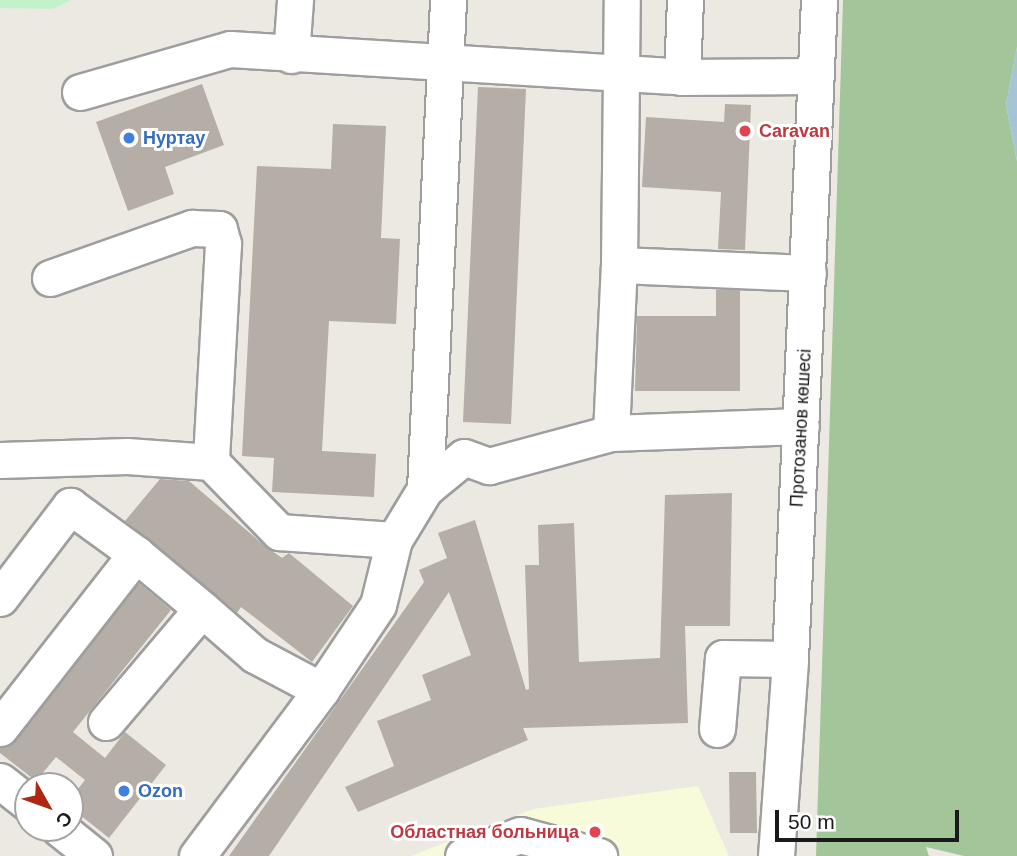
<!DOCTYPE html>
<html>
<head>
<meta charset="utf-8">
<style>
  body { margin:0 }
  #map { position:relative; width:1017px; height:856px; overflow:hidden; background:#ebe9e1; font-family:Helvetica,sans-serif }
  div>[style] { position:absolute }
  .education>* { inset:0; background:#f7fbda }
  .forest>* { inset:0; background:#a2c69a }
  .park>* { inset:0; background:#c1f2ca }
  .water>* { inset:0; background:#a5c5d4 }
  .building>* { inset:0; background:#b4aea7 }
  .roads { filter:drop-shadow(2px 0 #9e9e9e) drop-shadow(-2px 0 #9e9e9e) drop-shadow(0 2px #9e9e9e) drop-shadow(0 -2px #9e9e9e) }
  .minor>* { height:35px; margin:-17.5px; padding:0 17.5px; transform-origin:17.5px; border-radius:17.5px; background:#fff }
  .dots>* { width:19px; height:19px; translate:-50% -50%; box-sizing:border-box; border:4px solid #fff; border-radius:50% }
  span { translate:-50% -50%; white-space:nowrap; text-align:center; line-height:1.15; -webkit-text-stroke:6px #fff; paint-order:stroke }
  .health-label { font-size:18px; color:#be3a42; font-weight:700 }
  .left { translate:0 -50%; text-align:left }
  .right { translate:-100% -50%; text-align:right }
  .shop-label { font-size:18px; color:#366cbe; font-weight:700 }
  .street-label { font-size:18px; color:#1a1a1a }
  .north { position:absolute; left:14px; top:772px; width:70px; height:70px; box-sizing:border-box; background:#fff; border:2px solid #a3a3a3; border-radius:50%; rotate:130deg; font-size:19px; font-weight:700; line-height:28px; text-align:center; color:#1a1a1a }
  .north::after { content:''; display:block; margin:auto; width:24px; height:32px; background:#b02615; clip-path:polygon(50% 0,100% 100%,50% 72%,0 100%) }
  .scale { position:absolute; left:775px; top:810px; width:184px; height:32px; box-sizing:border-box; border:4px solid #1a1a1a; border-top:0; padding-left:9px; font-size:21px; line-height:24px; white-space:nowrap; color:#1a1a1a; -webkit-text-stroke:5px #fff; paint-order:stroke }
</style>
</head>
<body>
<div id="map">
  <div class="education">
    <div style="clip-path:polygon(698px 786px,729px 856px,411px 856px,533px 809px)"></div>
  </div>
  <div class="forest">
    <div style="clip-path:polygon(843px 0,1017px 0,1017px 47px,1006px 105px,1017px 161px,1017px 856px,964px 856px,926px 847px,929px 856px,816px 856px)"></div>
  </div>
  <div class="park">
    <div style="clip-path:polygon(0 0,71px 0,53px 9px,0 8px)"></div>
  </div>
  <div class="water">
    <div style="clip-path:polygon(1017px 47px,1017px 161px,1006px 105px)"></div>
  </div>
  <div class="building">
    <div style="clip-path:polygon(202px 84px,224px 145px,165px 167px,174px 194px,128px 211px,96px 122px)"></div>
    <div style="clip-path:polygon(478px 87px,526px 89px,511px 424px,463px 422px)"></div>
    <div style="clip-path:polygon(725px 104px,751px 105px,745px 250px,718px 249px,721px 192px,642px 187px,646px 117px,724px 122px)"></div>
    <div style="clip-path:polygon(333px 124px,386px 126px,381px 238px,400px 239px,396px 324px,329px 321px,322px 451px,376px 454px,374px 497px,272px 492px,274px 458px,242px 456px,257px 166px,331px 169px)"></div>
    <div style="clip-path:polygon(716px 290px,740px 290px,740px 391px,635px 391px,637px 316px,716px 316px)"></div>
    <div style="clip-path:polygon(160px 479px,189px 481px,265px 546px,282px 558px,289px 553px,353px 606px,312px 662px,241px 607px,237px 613px,125px 521px)"></div>
    <div style="clip-path:polygon(732px 493px,730px 626px,685px 626px,688px 723px,523px 728px,528px 740px,358px 812px,345px 787px,394px 766px,377px 721px,431px 700px,422px 675px,471px 655px,449px 592px,269px 856px,229px 856px,424px 582px,419px 570px,447px 558px,438px 533px,475px 520px,526px 690px,529px 689px,525px 565px,539px 565px,538px 525px,574px 523px,579px 662px,660px 658px,665px 495px)"></div>
    <div style="clip-path:polygon(139px 583px,171px 610px,73px 732px,105px 758px,125px 732px,166px 765px,109px 838px,70px 807px,70px 799px,85px 780px,56px 757px,36px 781px,0 753px,0 748px,16px 740px)"></div>
    <div style="clip-path:polygon(729px 772px,756px 772px,757px 833px,730px 833px)"></div>
  </div>
  <div class="roads">
    <div class="minor">
      <div style="left:291px;top:55px;width:55px;rotate:-85.8deg"></div>
      <div style="left:682px;top:77px;width:77px;rotate:-87.8deg"></div>
      <div style="left:80px;top:92px;width:156px;rotate:-16deg"></div>
      <div style="left:230px;top:49px;width:453px;rotate:3.5deg"></div>
      <div style="left:682px;top:77px;width:131px;rotate:-0.4deg"></div>
      <div style="left:619px;top:265px;width:189px;rotate:2.4deg"></div>
      <div style="left:50px;top:278px;width:151px;rotate:-19.4deg"></div>
      <div style="left:192px;top:228px;width:27px;rotate:2deg"></div>
      <div style="left:219px;top:229px;width:16px;rotate:75deg"></div>
      <div style="left:223px;top:244px;width:218px;rotate:93.2deg"></div>
      <div style="left:611px;top:433px;width:168px;rotate:-87.3deg"></div>
      <div style="left:619px;top:265px;width:265px;rotate:-89.4deg"></div>
      <div style="left:0;top:460px;width:127px;rotate:-1.8deg"></div>
      <div style="left:127px;top:456px;width:84px;rotate:4.1deg"></div>
      <div style="left:211px;top:462px;width:98px;rotate:45.8deg"></div>
      <div style="left:279px;top:532px;width:115px;rotate:4deg"></div>
      <div style="left:425px;top:489px;width:490px;rotate:-87.3deg"></div>
      <div style="left:0;top:598px;width:116px;rotate:-52.7deg"></div>
      <div style="left:70px;top:506px;width:82px;rotate:36deg"></div>
      <div style="left:136px;top:554px;width:86px;rotate:39.8deg"></div>
      <div style="left:106px;top:722px;width:148px;rotate:-49.7deg"></div>
      <div style="left:202px;top:609px;width:70px;rotate:41deg"></div>
      <div style="left:255px;top:655px;width:75px;rotate:27.9deg"></div>
      <div style="left:0;top:728px;width:221px;rotate:-52deg"></div>
      <div style="left:717px;top:729px;width:71px;rotate:-85.2deg"></div>
      <div style="left:723px;top:658px;width:67px;rotate:0.9deg"></div>
      <div style="left:0;top:781px;width:36px;rotate:38deg"></div>
      <div style="left:59px;top:828px;width:45px;rotate:38.7deg"></div>
      <div style="left:197px;top:856px;width:207px;rotate:-53.2deg"></div>
      <div style="left:321px;top:690px;width:102px;rotate:-56.2deg"></div>
      <div style="left:378px;top:605px;width:67px;rotate:-76.2deg"></div>
      <div style="left:394px;top:540px;width:60px;rotate:-58.7deg"></div>
      <div style="left:425px;top:489px;width:50px;rotate:-39.4deg"></div>
      <div style="left:464px;top:457px;width:27px;rotate:20deg"></div>
      <div style="left:489px;top:466px;width:126px;rotate:-15.1deg"></div>
      <div style="left:611px;top:433px;width:190px;rotate:-2.1deg"></div>
      <div style="left:463px;top:856px;width:61px;rotate:-20.2deg"></div>
      <div style="left:520px;top:835px;width:82px;rotate:14.9deg"></div>
      <div style="left:776px;top:856px;width:197px;rotate:-85.9deg"></div>
      <div style="left:790px;top:659px;width:660px;rotate:-87.48deg"></div>
    </div>
  </div>
  <div class="dots">
    <div style="left:745px;top:131px;background:#e0444e"></div>
    <div style="left:129px;top:138px;background:#3f7fe0"></div>
    <div style="left:124px;top:791px;background:#3f7fe0"></div>
    <div style="left:595px;top:832px;background:#e0444e"></div>
  </div>
  <div class="health-label">
    <span class="left" style="left:759px;top:131px">Caravan</span>
    <span class="right" style="left:579px;top:832px">Областная больница</span>
  </div>
  <div class="shop-label">
    <span class="left" style="left:143px;top:138px">Нуртау</span>
    <span class="left" style="left:138px;top:791px">Ozon</span>
  </div>
  <div class="street-label">
    <span style="left:801px;top:428px;rotate:-87deg">Протозанов көшесі</span>
  </div>
  <div class="north">С</div>
  <div class="scale">50 m</div>
</div>
</body>
</html>
